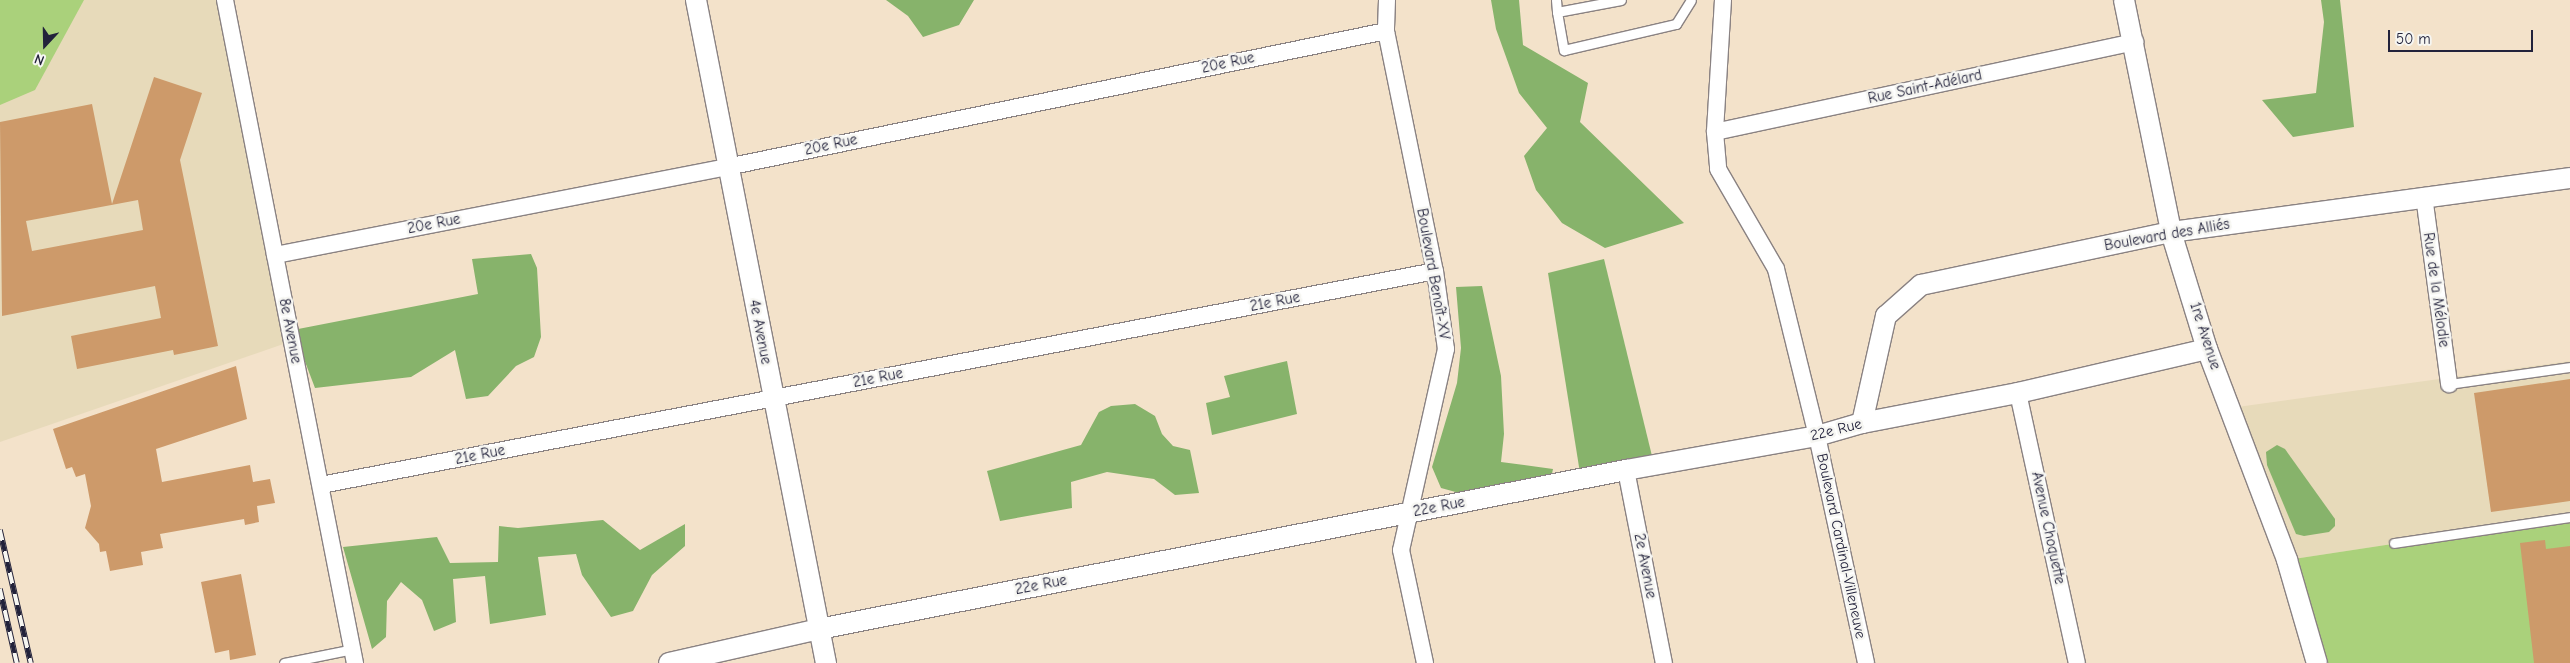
<!DOCTYPE html>
<html>
<head>
<meta charset="utf-8">
<style>
  body { margin:0 }
  #map { position:relative; width:2570px; height:663px; overflow:hidden; background:#f3e2ca; font-family:"Comic Neue",sans-serif }
  div>[style] { position:absolute }
  .built>* { inset:0; background:#e7daba }
  .green>* { inset:0; background:#aad17b }
  .forest>* { inset:0; background:#87b36b }
  .building>* { inset:0; background:#cd9a6a }
  .roads { filter:drop-shadow(1px 0 #8a8282) drop-shadow(-1px 0 #8a8282) drop-shadow(0 1px #8a8282) drop-shadow(0 -1px #8a8282) }
  .service>* { height:9px; margin:-4.5px; padding:0 4.5px; transform-origin:4.5px; border-radius:4.5px; background:#fff }
  .minor>* { height:16px; margin:-8px; padding:0 8px; transform-origin:8px; border-radius:8px; background:#fff }
  .tertiary>* { height:20px; margin:-10px; padding:0 10px; transform-origin:10px; border-radius:10px; background:#fff }
  .rail>* { height:5.5px; margin-top:-2.75px; transform-origin:0; background:repeating-linear-gradient(90deg,#f6f6f2 0 11px,#22223b 0 22px); box-sizing:border-box; border-block:1px solid #22223b }
  span { translate:-50% -50%; white-space:nowrap; text-align:center; line-height:1.15; -webkit-text-stroke:5px #f6f6f2; paint-order:stroke }
  .street-label { font-size:15px; color:#22223b }
  .north { position:absolute; left:20px; top:20px; width:50px; height:50px; -webkit-text-stroke:4px #f6f6f2; paint-order:stroke; rotate:201deg; font-size:14px; font-weight:700; line-height:20px; text-align:center; color:#22223b }
  .north::after { content:''; display:block; margin:auto; width:18px; height:22px; background:#22223b; clip-path:polygon(50% 0,100% 100%,50% 72%,0 100%) }
  .scale { position:absolute; left:2388px; top:30px; width:145px; height:22px; box-sizing:border-box; border:2px solid #22223b; border-top:0; padding-left:6px; font-size:15px; line-height:18px; white-space:nowrap; color:#22223b; -webkit-text-stroke:4px #f6f6f2; paint-order:stroke }
</style>
</head>
<body>
<div id="map">
  <div class="built">
    <div style="clip-path:polygon(0 0,225px 0,292px 341px,0 442px)"></div>
    <div style="clip-path:polygon(2570px 361px,2570px 517px,2287px 560px,2230px 408px)"></div>
  </div>
  <div class="green">
    <div style="clip-path:polygon(0 0,84px 0,35px 90px,0 105px)"></div>
    <div style="clip-path:polygon(2570px 517px,2570px 663px,2317px 663px,2287px 560px)"></div>
  </div>
  <div class="forest">
    <div style="clip-path:polygon(886px 0,974px 0,959px 25px,923px 37px,908px 16px)"></div>
    <div style="clip-path:polygon(1491px 0,1519px 0,1523px 45px,1588px 83px,1580px 122px,1684px 223px,1605px 248px,1562px 223px,1536px 190px,1524px 156px,1547px 128px,1519px 93px,1496px 29px)"></div>
    <div style="clip-path:polygon(2321px 0,2340px 0,2354px 127px,2293px 137px,2262px 100px,2316px 93px,2324px 22px)"></div>
    <div style="clip-path:polygon(531px 254px,537px 268px,541px 337px,534px 357px,516px 366px,488px 396px,466px 399px,455px 350px,411px 377px,315px 388px,293px 330px,478px 294px,472px 259px)"></div>
    <div style="clip-path:polygon(1604px 259px,1652px 456px,1580px 473px,1548px 273px)"></div>
    <div style="clip-path:polygon(1482px 286px,1501px 376px,1504px 434px,1501px 462px,1553px 469px,1550px 483px,1463px 494px,1441px 488px,1432px 467px,1457px 383px,1461px 348px,1456px 287px)"></div>
    <div style="clip-path:polygon(1287px 361px,1297px 414px,1212px 435px,1206px 403px,1230px 397px,1224px 376px)"></div>
    <div style="clip-path:polygon(1135px 404px,1155px 416px,1162px 434px,1173px 446px,1190px 450px,1199px 493px,1175px 495px,1154px 479px,1107px 472px,1071px 482px,1072px 508px,1000px 521px,987px 471px,1081px 445px,1099px 412px,1111px 406px)"></div>
    <div style="clip-path:polygon(2277px 445px,2285px 449px,2335px 519px,2335px 526px,2329px 532px,2304px 536px,2296px 534px,2267px 465px,2266px 452px)"></div>
    <div style="clip-path:polygon(603px 520px,640px 550px,685px 524px,685px 546px,652px 575px,633px 611px,611px 617px,582px 575px,576px 554px,538px 557px,546px 615px,490px 624px,485px 576px,453px 579px,456px 622px,434px 631px,422px 600px,401px 582px,387px 601px,386px 637px,372px 649px,343px 547px,437px 537px,450px 563px,498px 562px,499px 526px,518px 528px)"></div>
  </div>
  <div class="building">
    <div style="clip-path:polygon(evenodd,154px 77px,202px 93px,180px 160px,218px 346px,174px 355px,173px 350px,77px 369px,71px 336px,161px 318px,155px 286px,2px 316px,0 122px,92px 104px,112px 204px,154px 77px,138px 200px,143px 230px,32px 251px,26px 221px,138px 200px)"></div>
    <div style="clip-path:polygon(236px 366px,247px 419px,156px 449px,162px 482px,250px 465px,253px 482px,270px 479px,275px 503px,257px 506px,259px 522px,245px 525px,244px 519px,160px 534px,163px 548px,141px 552px,143px 565px,110px 571px,106px 551px,100px 552px,99px 544px,85px 528px,91px 506px,85px 474px,76px 477px,72px 467px,66px 469px,53px 429px)"></div>
    <div style="clip-path:polygon(2570px 379px,2570px 501px,2491px 512px,2474px 393px)"></div>
    <div style="clip-path:polygon(2545px 540px,2546px 549px,2570px 546px,2570px 663px,2534px 663px,2520px 543px)"></div>
    <div style="clip-path:polygon(241px 574px,256px 655px,230px 660px,229px 650px,215px 653px,201px 582px)"></div>
  </div>
  <div class="roads">
    <div class="service">
      <div style="left:1556px;top:0;width:12px;rotate:85deg"></div>
      <div style="left:1557px;top:12px;width:65px;rotate:-10.6deg"></div>
      <div style="left:1557px;top:12px;width:39px;rotate:80deg"></div>
      <div style="left:1564px;top:50px;width:115px;rotate:-13.1deg"></div>
      <div style="left:1676px;top:24px;width:28px;rotate:-58deg"></div>
      <div style="left:2449px;top:384px;width:122px;rotate:-8deg"></div>
      <div style="left:2394px;top:543px;width:178px;rotate:-8.4deg"></div>
      <div style="left:284px;top:663px;width:70px;rotate:-11.5deg"></div>
    </div>
    <div class="minor">
      <div style="left:225px;top:0;width:676px;rotate:78.91deg"></div>
      <div style="left:1387px;top:0;width:31px;rotate:92deg"></div>
      <div style="left:1386px;top:31px;width:245px;rotate:78.5deg"></div>
      <div style="left:1435px;top:271px;width:79px;rotate:82deg"></div>
      <div style="left:1446px;top:349px;width:206px;rotate:102.6deg"></div>
      <div style="left:1401px;top:550px;width:116px;rotate:78deg"></div>
      <div style="left:1723px;top:0;width:132px;rotate:93.5deg"></div>
      <div style="left:1715px;top:132px;width:37px;rotate:85deg"></div>
      <div style="left:1718px;top:169px;width:116px;rotate:59.9deg"></div>
      <div style="left:1776px;top:269px;width:172px;rotate:76.2deg"></div>
      <div style="left:1817px;top:436px;width:232px;rotate:77.8deg"></div>
      <div style="left:1715px;top:132px;width:430px;rotate:-12.1deg"></div>
      <div style="left:2424px;top:196px;width:190px;rotate:82.4deg"></div>
      <div style="left:275px;top:255px;width:460px;rotate:-11deg"></div>
      <div style="left:727px;top:167px;width:673px;rotate:-11.66deg"></div>
      <div style="left:2018px;top:393px;width:276px;rotate:77.7deg"></div>
      <div style="left:1626px;top:470px;width:197px;rotate:78.9deg"></div>
      <div style="left:321px;top:485px;width:1134px;rotate:-10.87deg"></div>
    </div>
    <div class="tertiary">
      <div style="left:696px;top:0;width:676px;rotate:78.91deg"></div>
      <div style="left:2124px;top:0;width:237px;rotate:78.5deg"></div>
      <div style="left:2171px;top:232px;width:122px;rotate:72.9deg"></div>
      <div style="left:2207px;top:349px;width:226px;rotate:69.2deg"></div>
      <div style="left:2287px;top:560px;width:107px;rotate:73.8deg"></div>
      <div style="left:1862px;top:423px;width:110px;rotate:-77.4deg"></div>
      <div style="left:1886px;top:316px;width:47px;rotate:-41.5deg"></div>
      <div style="left:1921px;top:285px;width:256px;rotate:-12deg"></div>
      <div style="left:2171px;top:232px;width:403px;rotate:-7.7deg"></div>
      <div style="left:669px;top:663px;width:154px;rotate:-12.8deg"></div>
      <div style="left:819px;top:629px;width:823px;rotate:-11.15deg"></div>
      <div style="left:1626px;top:470px;width:194px;rotate:-10.1deg"></div>
      <div style="left:1817px;top:436px;width:47px;rotate:-16.1deg"></div>
      <div style="left:1862px;top:423px;width:159px;rotate:-10.9deg"></div>
      <div style="left:2018px;top:393px;width:194px;rotate:-13.1deg"></div>
    </div>
  </div>
  <div class="rail">
    <div style="left:0;top:530px;width:137px;rotate:76.9deg"></div>
    <div style="left:0;top:589px;width:76px;rotate:77.1deg"></div>
  </div>
  <div class="street-label">
    <span style="left:1228px;top:63px;rotate:-12deg">20e Rue</span>
    <span style="left:1925px;top:87px;rotate:-12deg">Rue Saint-Adélard</span>
    <span style="left:831px;top:145px;rotate:-12deg">20e Rue</span>
    <span style="left:434px;top:224px;rotate:-11deg">20e Rue</span>
    <span style="left:2167px;top:235px;rotate:-10deg">Boulevard des Alliés</span>
    <span style="left:1433px;top:274px;rotate:80deg">Boulevard Benoît-XV</span>
    <span style="left:2436px;top:290px;rotate:82deg">Rue de la Mélodie</span>
    <span style="left:1275px;top:302px;rotate:-11deg">21e Rue</span>
    <span style="left:290px;top:331px;rotate:79deg">8e Avenue</span>
    <span style="left:760px;top:332px;rotate:79deg">4e Avenue</span>
    <span style="left:2205px;top:336px;rotate:72deg">1re Avenue</span>
    <span style="left:878px;top:378px;rotate:-11deg">21e Rue</span>
    <span style="left:1836px;top:430px;rotate:-14deg">22e Rue</span>
    <span style="left:480px;top:455px;rotate:-11deg">21e Rue</span>
    <span style="left:1439px;top:507px;rotate:-11deg">22e Rue</span>
    <span style="left:2048px;top:528px;rotate:78deg">Avenue Choquette</span>
    <span style="left:1841px;top:546px;rotate:78deg">Boulevard Cardinal-Villeneuve</span>
    <span style="left:1645px;top:566px;rotate:79deg">2e Avenue</span>
    <span style="left:1041px;top:585px;rotate:-11deg">22e Rue</span>
  </div>
  <div class="north">N</div>
  <div class="scale">50 m</div>
</div>
</body>
</html>
